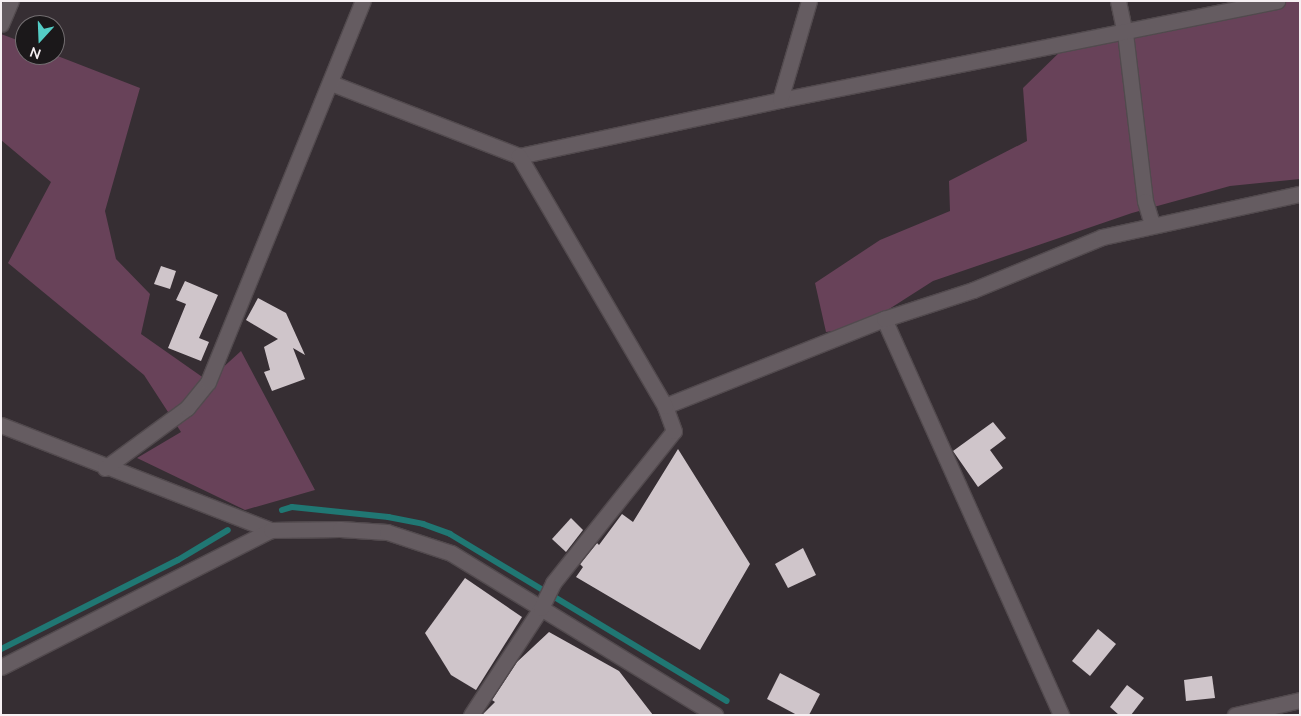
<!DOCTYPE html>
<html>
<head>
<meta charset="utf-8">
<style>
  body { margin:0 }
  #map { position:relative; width:1301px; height:716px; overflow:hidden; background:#362e33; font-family:Mulish,sans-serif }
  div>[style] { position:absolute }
  .green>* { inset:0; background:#684259 }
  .stream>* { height:6px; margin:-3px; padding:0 3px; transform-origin:3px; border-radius:3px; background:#207773 }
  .building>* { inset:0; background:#cfc5ca }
  .roads { filter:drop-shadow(1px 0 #524a4e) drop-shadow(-1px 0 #524a4e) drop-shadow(0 1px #524a4e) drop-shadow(0 -1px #524a4e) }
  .minor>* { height:15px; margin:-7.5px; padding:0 7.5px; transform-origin:7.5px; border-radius:7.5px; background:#655c61 }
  span { translate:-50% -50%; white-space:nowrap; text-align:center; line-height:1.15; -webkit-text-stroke:5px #1b181a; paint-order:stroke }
  .frame { position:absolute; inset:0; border:2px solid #f6f0f3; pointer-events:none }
  .north { position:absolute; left:15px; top:15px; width:50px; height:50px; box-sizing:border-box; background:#1b181a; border:1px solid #736e71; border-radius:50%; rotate:200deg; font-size:14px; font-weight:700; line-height:20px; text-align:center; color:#f6f0f3 }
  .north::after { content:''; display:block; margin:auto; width:18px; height:22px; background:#54cdc6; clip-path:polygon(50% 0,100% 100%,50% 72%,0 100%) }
</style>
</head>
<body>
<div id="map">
  <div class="green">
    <div style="clip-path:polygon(1276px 1px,1300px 1px,1300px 179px,1230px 186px,1132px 213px,933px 281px,861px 327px,826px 332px,815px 283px,880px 240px,950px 211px,949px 181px,1027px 141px,1023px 88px,1068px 44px)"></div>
    <div style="clip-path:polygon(1px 34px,25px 43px,25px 55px,55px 55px,140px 88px,105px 211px,116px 259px,150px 294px,141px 334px,208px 381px,241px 351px,315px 490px,245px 510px,137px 458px,181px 432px,144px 375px,8px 263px,51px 182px,1px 140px)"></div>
  </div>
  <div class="stream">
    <div style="left:282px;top:510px;width:10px;rotate:-17deg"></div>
    <div style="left:292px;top:507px;width:97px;rotate:5.9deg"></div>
    <div style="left:388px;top:517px;width:36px;rotate:11deg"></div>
    <div style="left:423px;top:524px;width:29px;rotate:20deg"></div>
    <div style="left:450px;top:534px;width:323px;rotate:31.1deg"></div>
    <div style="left:1px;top:649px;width:198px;rotate:-26.7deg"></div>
    <div style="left:178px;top:560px;width:58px;rotate:-31deg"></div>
  </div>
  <div class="building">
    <div style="clip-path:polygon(161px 266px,176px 271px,170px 289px,154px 284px)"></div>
    <div style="clip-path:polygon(185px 281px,218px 295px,199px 338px,209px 342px,201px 361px,168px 348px,186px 304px,176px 300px)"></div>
    <div style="clip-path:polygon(258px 298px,286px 313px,305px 355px,293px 348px,305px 379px,272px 391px,264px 372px,270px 370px,264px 347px,278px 339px,246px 320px)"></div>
    <div style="clip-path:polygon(993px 422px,1006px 438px,990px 450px,1003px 468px,978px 487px,953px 451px)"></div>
    <div style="clip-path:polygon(678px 449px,750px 564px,700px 650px,576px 577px,583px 567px,580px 564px,597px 543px,599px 545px,622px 514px,633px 522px)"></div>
    <div style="clip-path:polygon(571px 518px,583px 530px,566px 552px,552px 539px)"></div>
    <div style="clip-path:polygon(803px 548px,816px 575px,788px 588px,775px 564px)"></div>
    <div style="clip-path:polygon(465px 578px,522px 617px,476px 690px,451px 675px,425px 633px)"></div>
    <div style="clip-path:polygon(1098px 629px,1116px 644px,1090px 676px,1072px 661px)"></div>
    <div style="clip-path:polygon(549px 632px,619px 671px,653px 715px,482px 715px,495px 702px,492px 700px,517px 662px)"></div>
    <div style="clip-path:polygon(780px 673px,820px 694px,809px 715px,797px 715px,767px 699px)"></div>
    <div style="clip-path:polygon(1212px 676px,1215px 698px,1186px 701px,1184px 680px)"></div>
    <div style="clip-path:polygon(1127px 685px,1144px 698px,1131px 715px,1119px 715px,1110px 707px)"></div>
  </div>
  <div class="roads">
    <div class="minor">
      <div style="left:1118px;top:1px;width:33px;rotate:78deg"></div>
      <div style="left:1125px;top:33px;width:169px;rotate:83.2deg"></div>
      <div style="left:1145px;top:201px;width:24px;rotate:73deg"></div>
      <div style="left:1px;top:24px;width:25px;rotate:-67deg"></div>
      <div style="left:331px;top:83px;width:202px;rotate:21.2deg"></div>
      <div style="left:519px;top:156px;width:267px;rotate:-12.1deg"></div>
      <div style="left:780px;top:100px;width:507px;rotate:-11.27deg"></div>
      <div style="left:780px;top:100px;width:103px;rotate:-73.7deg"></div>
      <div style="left:884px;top:319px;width:434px;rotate:65.9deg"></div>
      <div style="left:665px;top:406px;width:236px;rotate:-21.7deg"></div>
      <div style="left:884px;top:319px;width:94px;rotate:-18deg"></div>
      <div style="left:973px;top:290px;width:139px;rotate:-22.3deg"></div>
      <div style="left:1102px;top:237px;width:203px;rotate:-12.3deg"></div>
      <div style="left:1px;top:425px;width:290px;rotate:21.3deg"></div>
      <div style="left:105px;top:468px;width:102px;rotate:-36.2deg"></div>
      <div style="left:187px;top:408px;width:33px;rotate:-51deg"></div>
      <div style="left:208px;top:382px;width:411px;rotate:-67.9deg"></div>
      <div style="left:1px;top:667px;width:303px;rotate:-26.9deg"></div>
      <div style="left:271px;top:530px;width:69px;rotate:-0.8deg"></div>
      <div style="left:340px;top:529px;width:47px;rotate:3.7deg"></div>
      <div style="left:387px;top:532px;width:67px;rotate:18.2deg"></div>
      <div style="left:451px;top:553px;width:310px;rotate:31.5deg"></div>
      <div style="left:471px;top:715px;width:128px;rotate:-56.8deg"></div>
      <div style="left:541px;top:608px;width:28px;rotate:-64deg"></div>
      <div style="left:553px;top:583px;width:194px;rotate:-51.5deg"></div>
      <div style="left:674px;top:431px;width:27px;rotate:-110deg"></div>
      <div style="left:665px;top:406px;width:290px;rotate:-120.3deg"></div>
      <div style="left:1235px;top:715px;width:67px;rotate:-13deg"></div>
    </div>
  </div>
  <div class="frame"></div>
  <div class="north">N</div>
</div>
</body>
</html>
